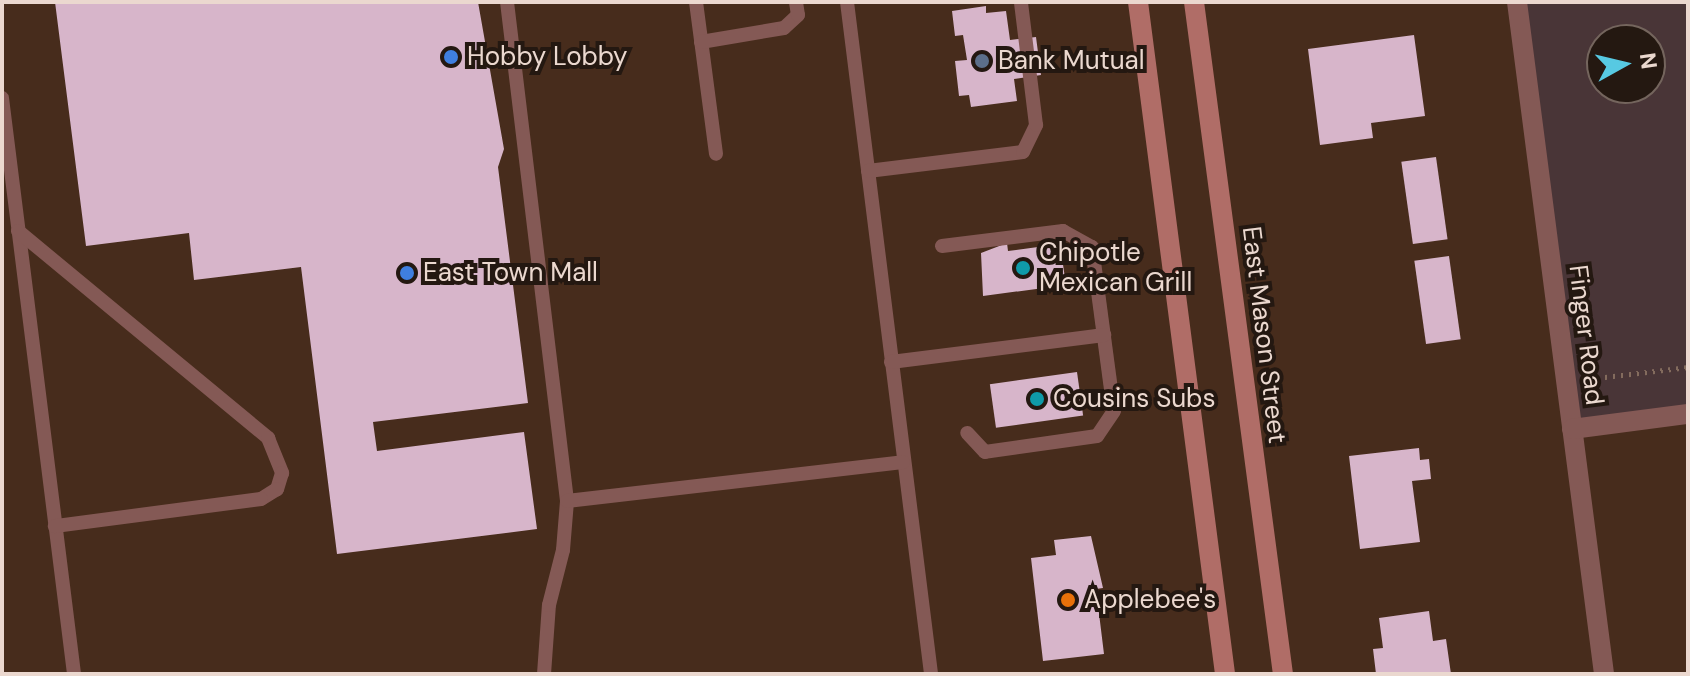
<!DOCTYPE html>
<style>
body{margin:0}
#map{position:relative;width:1690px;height:676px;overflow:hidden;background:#472c1c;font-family:"DM Sans",sans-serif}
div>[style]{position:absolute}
.education>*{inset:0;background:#493537}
.building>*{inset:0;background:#d7b5ca;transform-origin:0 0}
.path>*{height:5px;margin-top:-2.5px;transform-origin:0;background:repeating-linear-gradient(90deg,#836b5d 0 2px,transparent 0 8px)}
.service>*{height:14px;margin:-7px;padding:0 7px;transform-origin:7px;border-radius:7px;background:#845955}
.minor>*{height:20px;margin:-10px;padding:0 10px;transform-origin:10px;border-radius:10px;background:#845955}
.secondary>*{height:20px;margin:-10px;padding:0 10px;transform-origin:10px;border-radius:10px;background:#b06d67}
.dots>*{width:22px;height:22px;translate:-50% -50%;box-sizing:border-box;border:4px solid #241811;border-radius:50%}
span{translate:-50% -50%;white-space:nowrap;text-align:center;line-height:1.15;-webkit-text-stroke:8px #241811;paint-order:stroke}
.poi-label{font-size:26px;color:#ebd8cf}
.left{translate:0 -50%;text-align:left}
.street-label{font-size:26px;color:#ebd8cf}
.frame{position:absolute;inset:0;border:4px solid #ebd8cf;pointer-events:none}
.north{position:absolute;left:1586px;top:24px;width:80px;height:80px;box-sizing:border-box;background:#241811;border:2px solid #74655d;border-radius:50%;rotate:82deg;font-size:22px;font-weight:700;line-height:32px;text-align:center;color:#ebd8cf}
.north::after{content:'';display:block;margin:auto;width:28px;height:36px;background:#57c9e2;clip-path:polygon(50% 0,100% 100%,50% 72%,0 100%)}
</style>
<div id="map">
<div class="education">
<div style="clip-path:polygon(evenodd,1517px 2px,1688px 2px,1688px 414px,1572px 429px,1517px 2px,1602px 40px,1650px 40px,1650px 88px,1602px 88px,1602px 40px)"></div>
</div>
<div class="building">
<div style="clip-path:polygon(55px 2px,478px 2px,504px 149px,498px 167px,528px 403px,373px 422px,377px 451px,524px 432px,537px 529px,337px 554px,301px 267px,194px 280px,189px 233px,86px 246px)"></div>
<div style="clip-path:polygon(986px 6px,986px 13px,1006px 11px,1010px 40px,1036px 37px,1041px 75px,1014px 79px,1017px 101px,971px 107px,969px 95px,959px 96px,955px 61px,967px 60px,963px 35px,955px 36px,952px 11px)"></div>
<div style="clip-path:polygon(1414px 35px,1425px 116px,1371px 123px,1373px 138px,1320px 145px,1308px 49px)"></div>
<div style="left:1436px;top:157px;width:83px;height:35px;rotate:82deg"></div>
<div style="clip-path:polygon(1007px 243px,1008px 251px,1060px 244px,1066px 285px,983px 296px,981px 253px)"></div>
<div style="left:1449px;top:256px;width:84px;height:35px;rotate:82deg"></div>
<div style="left:1077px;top:372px;width:44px;height:88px;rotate:82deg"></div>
<div style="clip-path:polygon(1419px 448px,1420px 460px,1429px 459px,1431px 479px,1412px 481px,1420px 542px,1360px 549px,1349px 456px)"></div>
<div style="clip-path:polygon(1091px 536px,1103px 588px,1096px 589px,1104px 654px,1043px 661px,1031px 558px,1056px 555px,1054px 540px)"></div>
<div style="clip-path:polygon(1429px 611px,1433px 641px,1446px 639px,1451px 674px,1376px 674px,1373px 649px,1383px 648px,1379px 618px)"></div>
</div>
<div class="path">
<div style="left:1597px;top:378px;width:92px;rotate:-6.9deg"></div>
</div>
<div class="service">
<div style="left:507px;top:2px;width:503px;rotate:83.14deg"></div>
<div style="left:696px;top:2px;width:153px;rotate:82.5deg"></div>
<div style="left:847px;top:2px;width:677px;rotate:82.87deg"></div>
<div style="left:701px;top:42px;width:84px;rotate:-9.6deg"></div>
<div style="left:784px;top:28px;width:19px;rotate:-43deg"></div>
<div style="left:798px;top:15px;width:13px;rotate:-99deg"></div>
<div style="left:2px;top:98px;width:580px;rotate:82.87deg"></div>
<div style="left:868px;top:171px;width:156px;rotate:-7deg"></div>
<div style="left:1023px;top:152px;width:30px;rotate:-64deg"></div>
<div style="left:1036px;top:125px;width:124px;rotate:-97deg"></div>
<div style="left:18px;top:231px;width:325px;rotate:39.6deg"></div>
<div style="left:268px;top:438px;width:38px;rotate:68deg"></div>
<div style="left:282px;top:473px;width:17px;rotate:107deg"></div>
<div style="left:277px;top:489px;width:19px;rotate:148deg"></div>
<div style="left:261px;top:499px;width:208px;rotate:172.5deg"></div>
<div style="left:942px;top:246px;width:122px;rotate:-7.1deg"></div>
<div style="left:1063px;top:231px;width:33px;rotate:29deg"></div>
<div style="left:1092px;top:247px;width:165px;rotate:82.4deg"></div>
<div style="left:1114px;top:411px;width:30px;rotate:124deg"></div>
<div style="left:1097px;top:436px;width:113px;rotate:171.9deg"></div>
<div style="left:985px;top:452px;width:26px;rotate:-133deg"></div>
<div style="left:891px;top:362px;width:215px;rotate:-7.2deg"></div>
<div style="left:544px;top:674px;width:69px;rotate:-85.9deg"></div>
<div style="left:549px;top:605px;width:57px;rotate:-75.7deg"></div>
<div style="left:563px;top:550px;width:49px;rotate:-85.3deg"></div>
<div style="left:567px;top:501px;width:338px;rotate:-6.6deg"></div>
</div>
<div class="minor">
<div style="left:1517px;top:2px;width:678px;rotate:82.62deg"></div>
<div style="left:1572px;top:429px;width:117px;rotate:-7.4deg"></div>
</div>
<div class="secondary">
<div style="left:1138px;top:2px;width:678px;rotate:82.62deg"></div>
<div style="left:1194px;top:2px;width:678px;rotate:82.46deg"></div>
</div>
<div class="dots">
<div style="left:451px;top:57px;background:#3f7fe0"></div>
<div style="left:982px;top:61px;background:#5c6f8a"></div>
<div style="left:1023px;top:268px;background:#0f9aa8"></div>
<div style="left:407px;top:273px;background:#3f7fe0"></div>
<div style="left:1037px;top:399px;background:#0f9aa8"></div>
<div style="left:1068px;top:600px;background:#e8710a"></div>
</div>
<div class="poi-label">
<span class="left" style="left:467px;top:57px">Hobby Lobby</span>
<span class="left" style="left:998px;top:61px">Bank Mutual</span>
<span class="left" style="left:1039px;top:268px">Chipotle<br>Mexican Grill</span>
<span class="left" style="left:423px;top:273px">East Town Mall</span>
<span class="left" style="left:1053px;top:399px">Cousins Subs</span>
<span class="left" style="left:1084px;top:600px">Applebee's</span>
</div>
<div class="street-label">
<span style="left:1264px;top:335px;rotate:83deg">East Mason Street</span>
<span style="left:1586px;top:335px;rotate:83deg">Finger Road</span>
</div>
<div class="frame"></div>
<div class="north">N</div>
</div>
